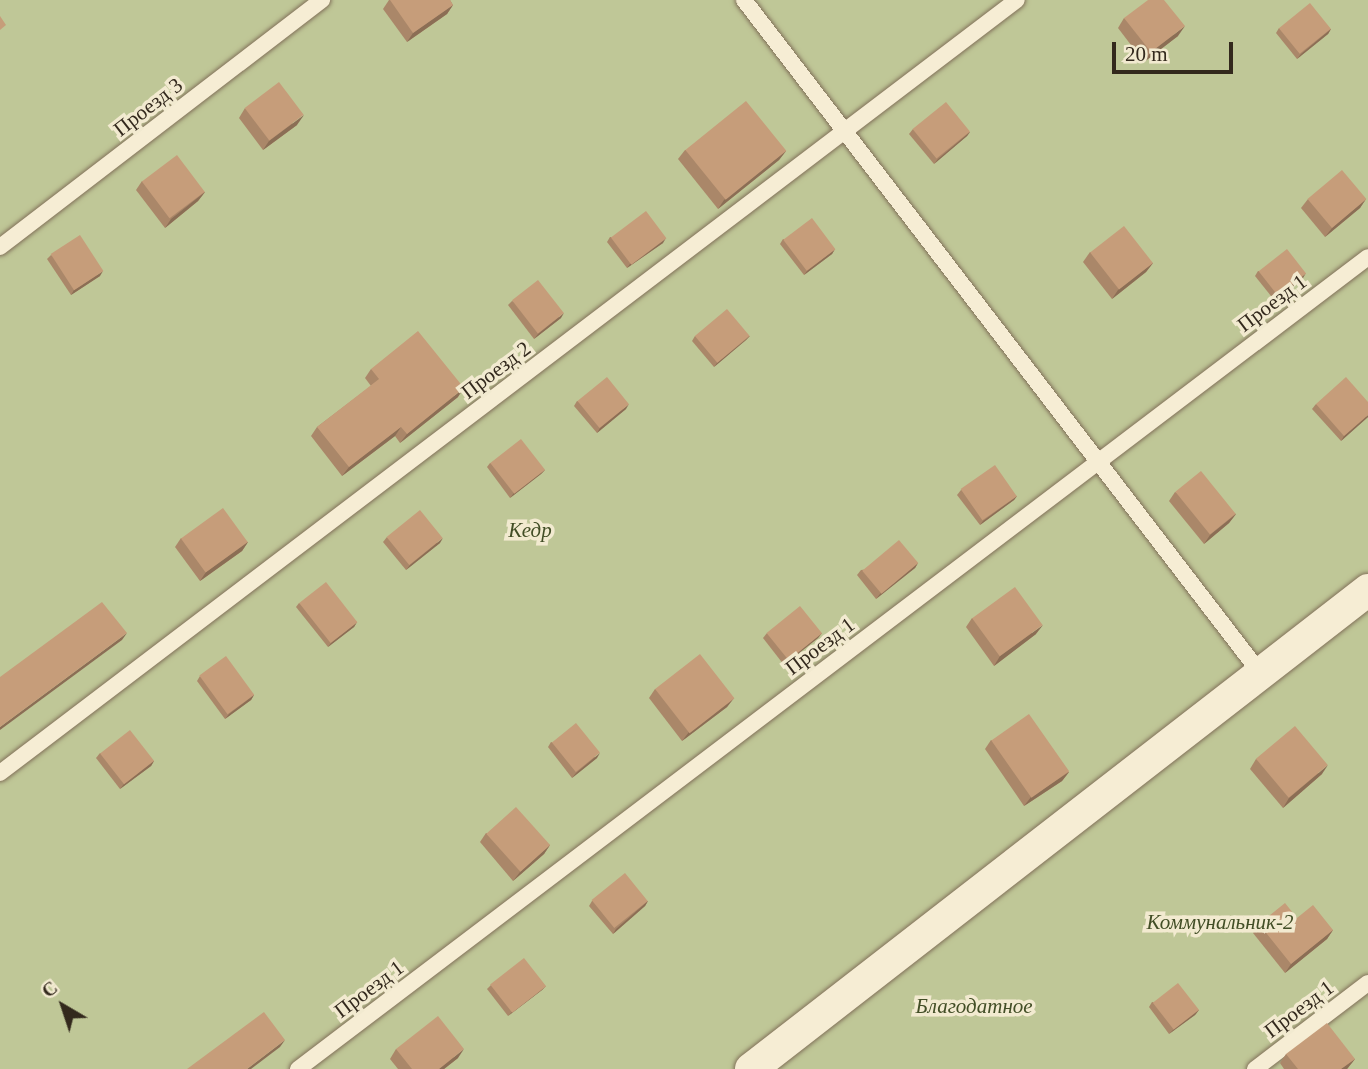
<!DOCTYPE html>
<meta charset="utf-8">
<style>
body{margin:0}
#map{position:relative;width:1368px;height:1069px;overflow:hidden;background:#eae0c2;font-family:Georgia,serif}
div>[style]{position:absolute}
.green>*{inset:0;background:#bfc797;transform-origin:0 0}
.roads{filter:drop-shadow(0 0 2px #82715a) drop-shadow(0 0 2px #82715a)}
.lane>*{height:16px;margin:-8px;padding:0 8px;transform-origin:8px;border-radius:8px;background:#f6edd4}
.street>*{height:32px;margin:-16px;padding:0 16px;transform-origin:16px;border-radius:16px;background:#f6edd4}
.wall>*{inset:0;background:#aa8769}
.shaded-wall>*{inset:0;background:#8b6e55}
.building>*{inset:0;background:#c69d7a;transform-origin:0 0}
span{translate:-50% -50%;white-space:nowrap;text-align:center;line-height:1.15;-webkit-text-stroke:7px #f2ead0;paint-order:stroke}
.street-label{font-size:21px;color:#33291d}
.park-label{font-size:21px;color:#424e26;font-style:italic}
.north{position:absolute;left:28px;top:971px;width:70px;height:70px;-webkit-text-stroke:5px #f2ead0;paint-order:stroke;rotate:321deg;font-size:19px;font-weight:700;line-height:28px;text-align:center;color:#33291d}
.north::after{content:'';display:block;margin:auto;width:24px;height:32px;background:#33291d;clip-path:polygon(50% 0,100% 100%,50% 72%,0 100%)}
.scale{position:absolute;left:1112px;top:42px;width:121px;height:32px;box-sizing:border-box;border:4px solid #33291d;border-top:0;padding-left:9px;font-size:21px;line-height:24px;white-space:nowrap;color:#33291d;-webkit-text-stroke:5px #f2ead0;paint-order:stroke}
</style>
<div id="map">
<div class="green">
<div style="left:0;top:0;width:1368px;height:1069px"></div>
</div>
<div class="roads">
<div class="lane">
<div style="left:744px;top:0;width:849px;rotate:52.51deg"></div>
<div style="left:0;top:247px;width:406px;rotate:-37.5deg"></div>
<div style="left:0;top:773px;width:1277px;rotate:-37.24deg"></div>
<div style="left:298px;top:1069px;width:1343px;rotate:-37.19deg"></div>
<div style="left:1255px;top:1069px;width:142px;rotate:-37.3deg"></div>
</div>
<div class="street">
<div style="left:751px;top:1069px;width:781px;rotate:-37.82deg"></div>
</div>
</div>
<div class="wall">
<div style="clip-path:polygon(389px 0,450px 0,453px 5px,447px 14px,407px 42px,383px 9px)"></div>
<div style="clip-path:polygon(1124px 18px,1178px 36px,1144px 62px,1118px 28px)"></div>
<div style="clip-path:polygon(1279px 28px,1331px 29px,1328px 34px,1297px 59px,1276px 33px)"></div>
<div style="clip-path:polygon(245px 108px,297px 125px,263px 150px,239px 118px)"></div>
<div style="clip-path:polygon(913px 129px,970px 132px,967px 136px,934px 164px,909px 134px)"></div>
<div style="clip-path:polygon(685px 150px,786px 151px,779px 160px,718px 209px,678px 159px)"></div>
<div style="clip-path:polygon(142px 181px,205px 192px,198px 201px,165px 228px,136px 190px)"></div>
<div style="clip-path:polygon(1308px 199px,1366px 199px,1360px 208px,1325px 237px,1301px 208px)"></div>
<div style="clip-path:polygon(610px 237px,663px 243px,627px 268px,607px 242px)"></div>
<div style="clip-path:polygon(783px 239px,835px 249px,832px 254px,804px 275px,780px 244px)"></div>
<div style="clip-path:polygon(1090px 252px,1153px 263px,1146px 272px,1112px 299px,1083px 262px)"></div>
<div style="clip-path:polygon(51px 255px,100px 276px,71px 295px,47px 259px)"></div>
<div style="clip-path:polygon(1258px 271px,1303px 278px,1275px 301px,1255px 276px)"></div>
<div style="clip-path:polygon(512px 301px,561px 318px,534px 339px,508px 305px)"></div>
<div style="clip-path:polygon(695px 336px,750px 336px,746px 340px,714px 367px,692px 341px)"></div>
<div style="clip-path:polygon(371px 369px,458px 397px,400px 443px,395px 436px,342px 476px,311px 436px,317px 427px,371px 386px,365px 378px)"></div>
<div style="clip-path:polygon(577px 401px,626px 409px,597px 433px,574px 406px)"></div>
<div style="clip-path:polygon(1316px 404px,1368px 417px,1341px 441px,1312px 409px)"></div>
<div style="clip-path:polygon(490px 463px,545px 470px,541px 474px,510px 498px,487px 467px)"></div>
<div style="clip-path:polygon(961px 490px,1017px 496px,1014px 500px,980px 525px,957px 495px)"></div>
<div style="clip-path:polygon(1175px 492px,1236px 514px,1229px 523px,1204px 544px,1169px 501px)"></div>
<div style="clip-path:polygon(387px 537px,440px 543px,406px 570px,383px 542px)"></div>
<div style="clip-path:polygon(181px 538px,248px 542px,242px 551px,200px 581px,175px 547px)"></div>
<div style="clip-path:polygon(918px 563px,915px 568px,876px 599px,857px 575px,861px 570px)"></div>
<div style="clip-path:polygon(299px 603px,357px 622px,354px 627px,328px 647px,296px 607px)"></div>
<div style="clip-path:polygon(972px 618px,1036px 634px,994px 666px,966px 627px)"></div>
<div style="clip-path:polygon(767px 633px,822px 633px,818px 638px,784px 665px,763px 638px)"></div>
<div style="clip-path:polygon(200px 676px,254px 695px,251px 700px,225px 719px,197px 681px)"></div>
<div style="clip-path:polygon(655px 689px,734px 698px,727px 707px,682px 741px,649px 698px)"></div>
<div style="clip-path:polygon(991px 740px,1069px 772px,1062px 781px,1024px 806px,985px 749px)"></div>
<div style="clip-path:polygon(551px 742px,597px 758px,572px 778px,548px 747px)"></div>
<div style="clip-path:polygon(100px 753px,154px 761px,151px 766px,120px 789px,96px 758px)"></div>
<div style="clip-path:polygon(1256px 759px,1322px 774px,1283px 808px,1250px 769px)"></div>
<div style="clip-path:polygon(486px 833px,550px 845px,544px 854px,513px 881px,480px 842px)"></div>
<div style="clip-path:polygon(592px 901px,648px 901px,645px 906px,613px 934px,589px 906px)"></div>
<div style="clip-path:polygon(1259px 924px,1333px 930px,1327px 939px,1285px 973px,1253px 933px)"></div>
<div style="clip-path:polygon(491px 985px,546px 986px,542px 990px,508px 1016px,487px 989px)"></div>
<div style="clip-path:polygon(1152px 1002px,1199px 1010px,1195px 1015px,1169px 1034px,1149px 1007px)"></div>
<div style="clip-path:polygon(396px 1049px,458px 1058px,444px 1069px,398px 1069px,390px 1059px)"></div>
<div style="clip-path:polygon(1286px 1054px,1355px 1059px,1347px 1069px,1284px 1069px,1280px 1063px)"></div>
</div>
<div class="shaded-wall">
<div style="clip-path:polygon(453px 5px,447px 14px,407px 42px,413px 33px)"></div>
<div style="clip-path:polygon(1185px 26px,1178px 36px,1144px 62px,1151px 52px)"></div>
<div style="clip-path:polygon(1331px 29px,1328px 34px,1297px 59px,1301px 54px)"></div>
<div style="clip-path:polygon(304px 115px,297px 125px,263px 150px,269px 141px)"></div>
<div style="clip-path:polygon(970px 132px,967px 136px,934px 164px,938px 159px)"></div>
<div style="clip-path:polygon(786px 151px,779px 160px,718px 209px,724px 200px)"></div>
<div style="clip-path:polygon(205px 192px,198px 201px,165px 228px,171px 219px)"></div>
<div style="clip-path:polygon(1366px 199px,1360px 208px,1325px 237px,1332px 228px)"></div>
<div style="clip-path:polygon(666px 238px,663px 243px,627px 268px,630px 264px)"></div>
<div style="clip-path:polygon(835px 249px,832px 254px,804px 275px,807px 271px)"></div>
<div style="clip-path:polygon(1153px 263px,1146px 272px,1112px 299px,1118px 290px)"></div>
<div style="clip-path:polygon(103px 271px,100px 276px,71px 295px,74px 290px)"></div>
<div style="clip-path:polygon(1306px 273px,1303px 278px,1275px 301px,1278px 296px)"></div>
<div style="clip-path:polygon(564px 313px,561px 318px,534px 339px,538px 334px)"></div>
<div style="clip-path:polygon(750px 336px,746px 340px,714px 367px,717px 363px)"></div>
<div style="clip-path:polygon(464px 388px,458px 397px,400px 443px,407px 434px)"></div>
<div style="clip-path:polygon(629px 404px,626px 409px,597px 433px,600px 428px)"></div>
<div style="clip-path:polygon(1368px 415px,1368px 417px,1341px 441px,1344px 436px)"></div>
<div style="clip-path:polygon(401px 427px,395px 436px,342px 476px,349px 467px)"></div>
<div style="clip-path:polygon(545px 470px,541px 474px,510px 498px,514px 493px)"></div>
<div style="clip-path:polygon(1017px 496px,1014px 500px,980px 525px,983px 521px)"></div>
<div style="clip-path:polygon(1236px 514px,1229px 523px,1204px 544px,1210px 535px)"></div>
<div style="clip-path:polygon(443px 538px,440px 543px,406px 570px,410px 565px)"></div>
<div style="clip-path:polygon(248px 542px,242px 551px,200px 581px,206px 572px)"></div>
<div style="clip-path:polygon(918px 563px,915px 568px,876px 599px,880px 594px)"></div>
<div style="clip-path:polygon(357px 622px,354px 627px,328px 647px,331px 643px)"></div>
<div style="clip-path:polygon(1043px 625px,1036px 634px,994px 666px,1000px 656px)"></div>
<div style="clip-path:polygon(127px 633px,122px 640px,0 730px,0 727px)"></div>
<div style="clip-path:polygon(822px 633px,818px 638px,784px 665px,788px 660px)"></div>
<div style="clip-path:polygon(254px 695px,251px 700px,225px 719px,229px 714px)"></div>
<div style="clip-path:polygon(734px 698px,727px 707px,682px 741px,689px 732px)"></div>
<div style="clip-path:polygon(600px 753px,597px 758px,572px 778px,576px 773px)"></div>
<div style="clip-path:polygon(154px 761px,151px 766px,120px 789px,124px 784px)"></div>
<div style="clip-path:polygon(1328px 765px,1322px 774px,1283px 808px,1289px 798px)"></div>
<div style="clip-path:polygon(1069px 772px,1062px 781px,1024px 806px,1031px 797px)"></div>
<div style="clip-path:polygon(550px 845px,544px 854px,513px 881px,520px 872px)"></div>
<div style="clip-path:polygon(648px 901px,645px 906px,613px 934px,616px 929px)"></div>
<div style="clip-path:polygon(1333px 930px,1327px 939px,1285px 973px,1291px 964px)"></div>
<div style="clip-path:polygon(546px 986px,542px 990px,508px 1016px,512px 1012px)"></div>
<div style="clip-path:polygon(1199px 1010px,1195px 1015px,1169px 1034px,1173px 1030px)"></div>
<div style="clip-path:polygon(285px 1040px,280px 1047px,251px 1069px,247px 1069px)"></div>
<div style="clip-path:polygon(464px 1049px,458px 1058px,444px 1069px,439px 1069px)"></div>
<div style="clip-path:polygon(1355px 1059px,1347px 1069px,1341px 1069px)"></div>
</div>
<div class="building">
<div style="clip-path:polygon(390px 0,450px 0,453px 5px,413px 33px)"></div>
<div style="clip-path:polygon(1148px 0,1164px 0,1185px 26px,1151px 52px,1124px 18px)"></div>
<div style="left:1310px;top:3px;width:33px;height:40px;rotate:51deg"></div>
<div style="clip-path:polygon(0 16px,6px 25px,0 30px)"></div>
<div style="left:279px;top:82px;width:41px;height:43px;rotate:53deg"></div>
<div style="left:746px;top:101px;width:64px;height:78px;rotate:51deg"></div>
<div style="left:946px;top:102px;width:38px;height:43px;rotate:51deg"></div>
<div style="left:177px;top:155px;width:46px;height:44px;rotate:53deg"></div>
<div style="left:1342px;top:170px;width:38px;height:45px;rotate:50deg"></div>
<div style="left:646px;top:211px;width:34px;height:44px;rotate:53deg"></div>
<div style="left:812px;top:218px;width:39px;height:36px;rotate:53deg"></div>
<div style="left:1124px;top:226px;width:47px;height:43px;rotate:52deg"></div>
<div style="left:80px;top:235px;width:43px;height:35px;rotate:57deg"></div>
<div style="left:1287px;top:249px;width:31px;height:36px;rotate:52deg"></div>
<div style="left:538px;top:280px;width:42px;height:33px;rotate:52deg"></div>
<div style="left:727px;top:309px;width:35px;height:42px;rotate:50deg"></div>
<div style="clip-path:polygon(418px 331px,464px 388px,407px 434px,401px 427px,349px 467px,317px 427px,379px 379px,371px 369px)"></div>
<div style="left:607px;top:377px;width:35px;height:38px;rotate:51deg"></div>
<div style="clip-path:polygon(1346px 377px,1368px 402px,1368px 415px,1344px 436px,1316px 404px)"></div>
<div style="left:521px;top:439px;width:39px;height:39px;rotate:52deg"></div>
<div style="left:995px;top:465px;width:38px;height:42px;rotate:55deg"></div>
<div style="left:1201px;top:471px;width:55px;height:33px;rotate:51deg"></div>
<div style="left:223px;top:508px;width:42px;height:52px;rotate:54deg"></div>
<div style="left:420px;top:510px;width:36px;height:43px;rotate:51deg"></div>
<div style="left:899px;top:540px;width:30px;height:48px;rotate:50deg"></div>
<div style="left:326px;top:582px;width:51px;height:34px;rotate:52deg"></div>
<div style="left:1015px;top:587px;width:47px;height:53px;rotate:54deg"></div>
<div style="clip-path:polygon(102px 602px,127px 633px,0 727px,0 677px)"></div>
<div style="left:800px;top:606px;width:35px;height:43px;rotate:51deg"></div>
<div style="left:700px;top:654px;width:56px;height:57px;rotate:52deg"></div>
<div style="left:226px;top:656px;width:48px;height:33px;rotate:54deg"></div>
<div style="left:1029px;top:714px;width:70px;height:46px;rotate:55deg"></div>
<div style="left:576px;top:723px;width:38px;height:31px;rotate:51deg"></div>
<div style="left:1295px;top:726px;width:51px;height:51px;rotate:50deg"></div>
<div style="left:130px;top:730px;width:39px;height:38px;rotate:52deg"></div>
<div style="left:516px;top:807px;width:51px;height:40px;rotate:48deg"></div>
<div style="left:625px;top:873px;width:36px;height:43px;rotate:51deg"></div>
<div style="clip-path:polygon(1285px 903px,1297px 918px,1313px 905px,1333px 930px,1291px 964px,1259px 924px)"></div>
<div style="left:524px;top:958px;width:36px;height:43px;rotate:52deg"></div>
<div style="left:1178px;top:983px;width:34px;height:32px;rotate:52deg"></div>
<div style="clip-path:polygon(264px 1012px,285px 1040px,247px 1069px,187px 1069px)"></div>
<div style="clip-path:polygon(438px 1016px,464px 1049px,439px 1069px,412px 1069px,396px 1049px)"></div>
<div style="clip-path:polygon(1327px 1023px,1355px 1059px,1341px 1069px,1298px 1069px,1286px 1054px)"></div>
</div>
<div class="street-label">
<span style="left:148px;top:107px;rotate:-38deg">Проезд 3</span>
<span style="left:1272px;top:303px;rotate:-37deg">Проезд 1</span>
<span style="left:496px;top:370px;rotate:-37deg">Проезд 2</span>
<span style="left:820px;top:646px;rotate:-37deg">Проезд 1</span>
<span style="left:369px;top:989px;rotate:-37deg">Проезд 1</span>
<span style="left:1299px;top:1009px;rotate:-37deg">Проезд 1</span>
</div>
<div class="park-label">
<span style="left:530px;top:530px">Кедр</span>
<span style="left:1220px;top:922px">Коммунальник-2</span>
<span style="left:974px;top:1006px">Благодатное</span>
</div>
<div class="north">С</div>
<div class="scale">20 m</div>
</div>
